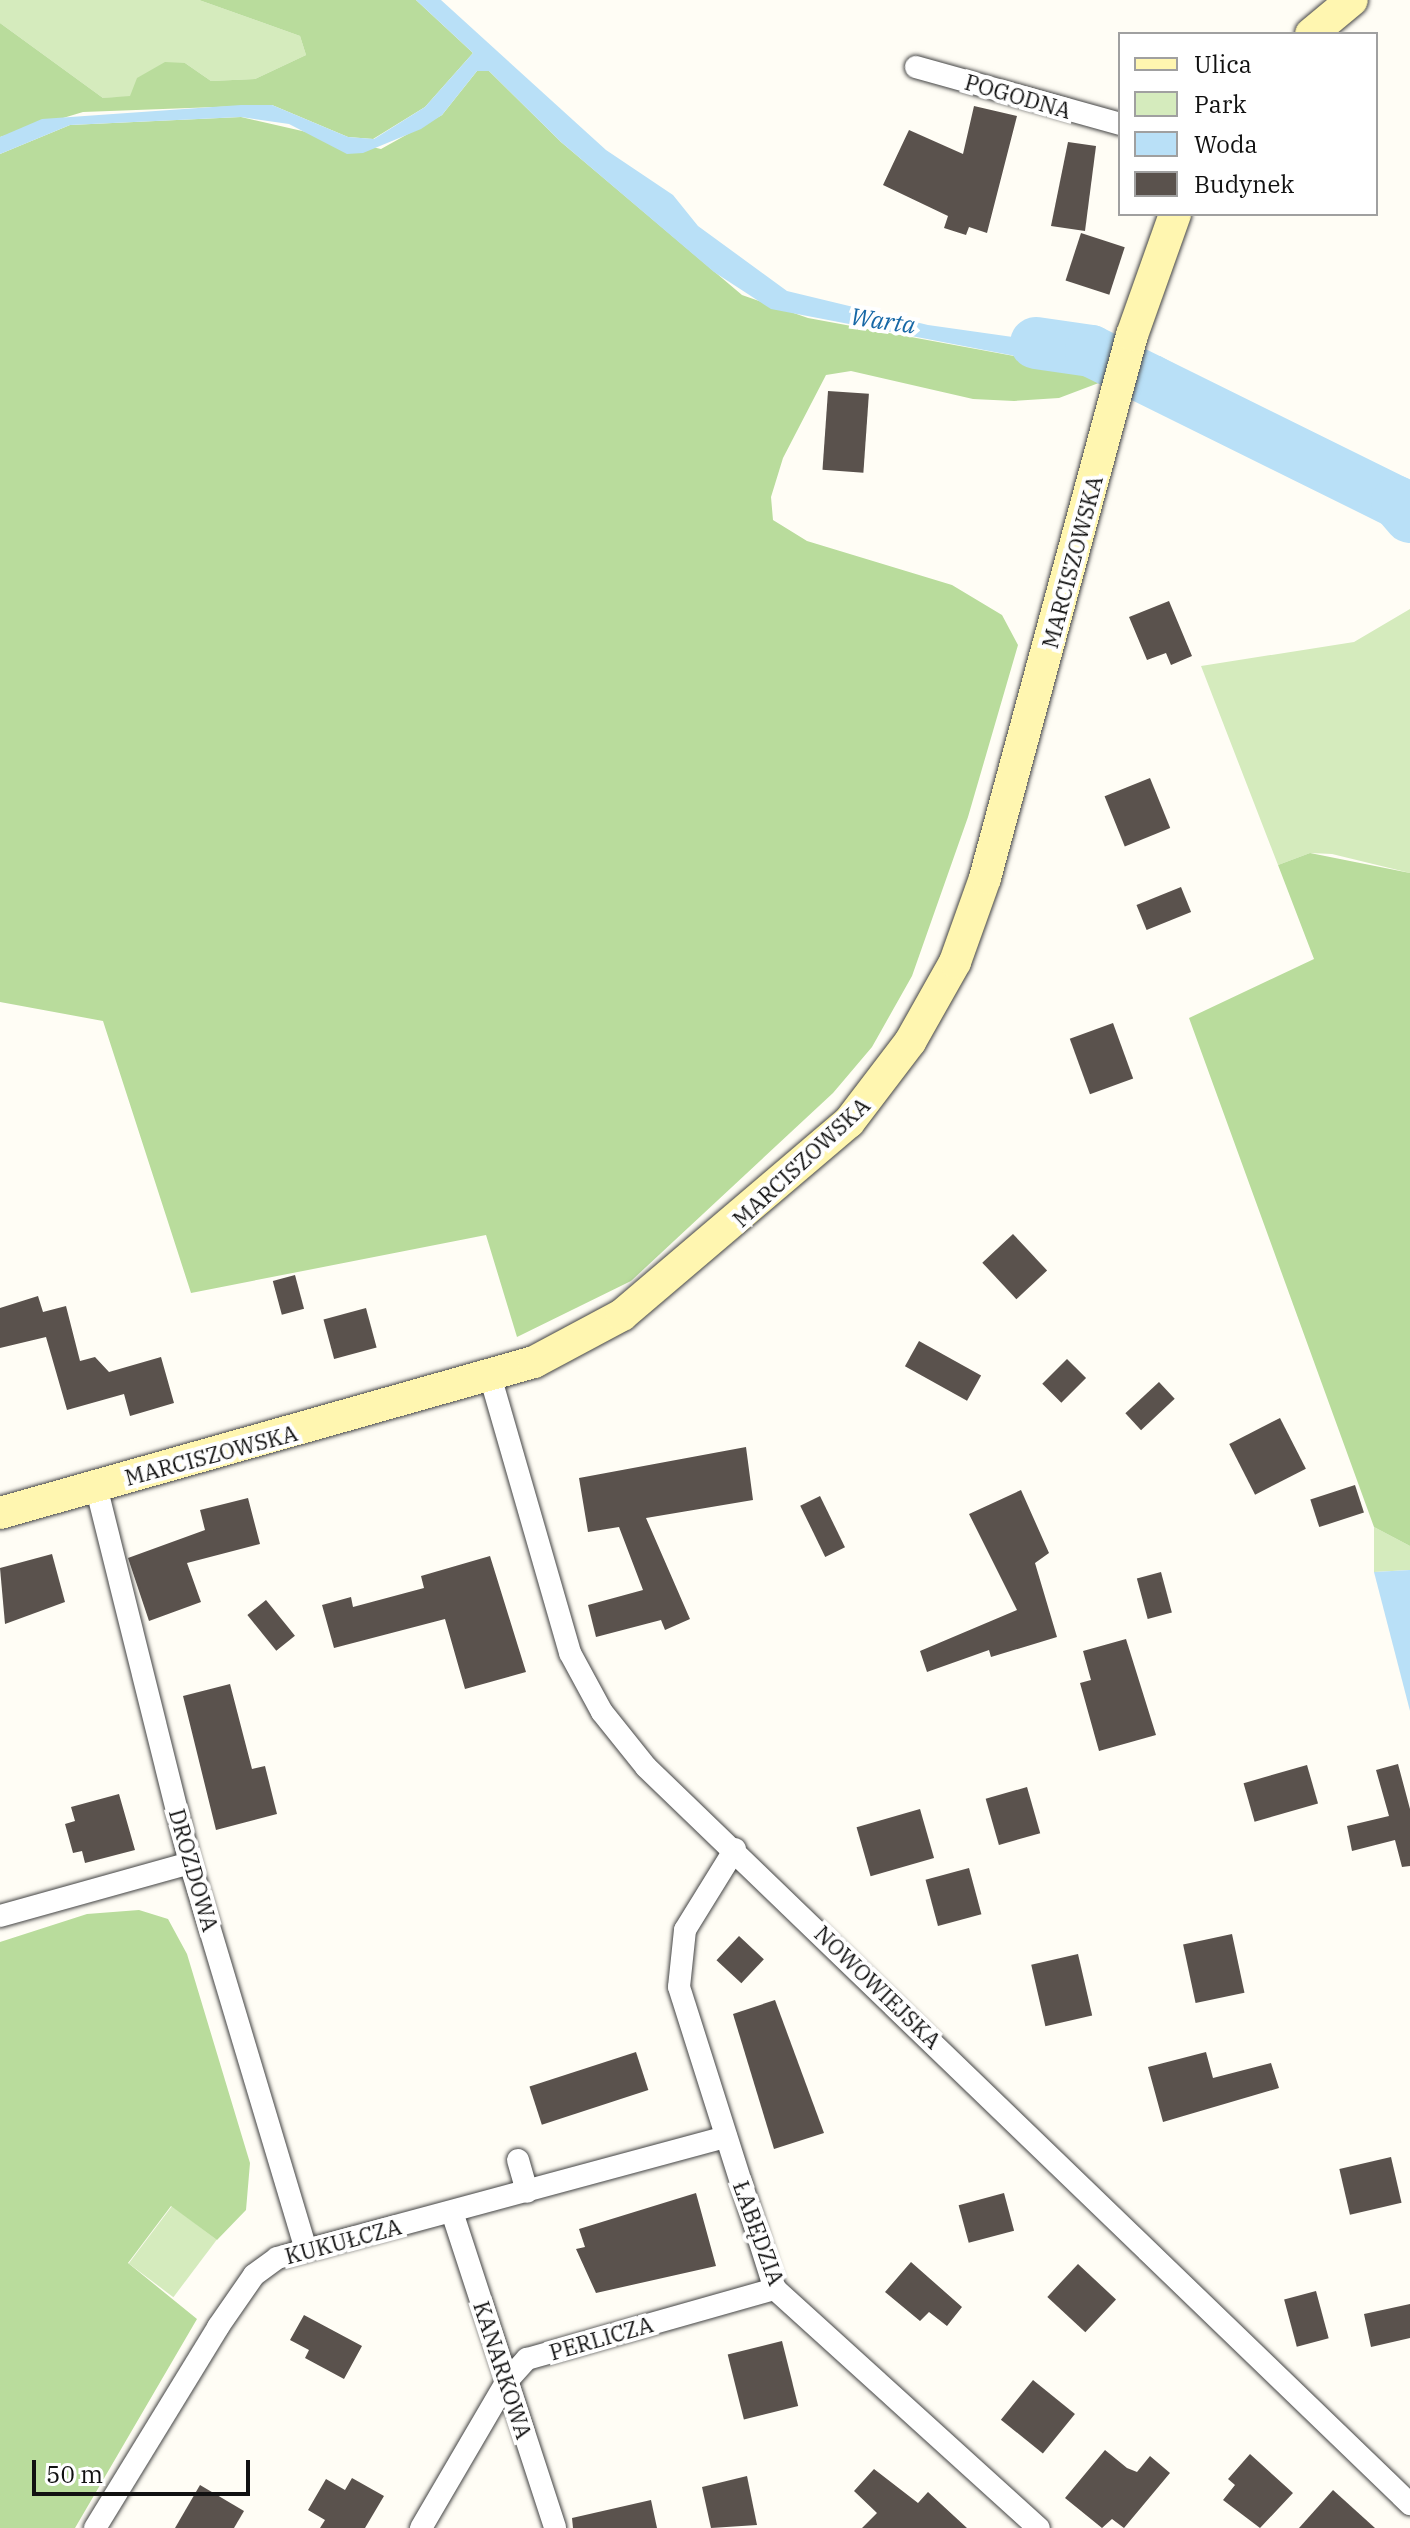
<!DOCTYPE html>
<meta charset="utf-8">
<style>
body{margin:0}
#map{position:relative;width:1410px;height:2528px;overflow:hidden;background:#fffdf5;font-family:"IBM Plex Serif",serif}
div>[style]{position:absolute}
.green>*{inset:0;background:#d5ebbd;transform-origin:0 0}
.forest>*{inset:0;background:#b9dc9c}
.water>*{inset:0;background:#b9e0f7}
.river>*{height:52px;margin:-26px;padding:0 26px;transform-origin:26px;border-radius:26px;background:#b9e0f7}
.building>*{inset:0;background:#5a524d;transform-origin:0 0}
.roads{filter:drop-shadow(0 0 2px #444) drop-shadow(0 0 2px #444)}
.street>*{height:22px;margin:-11px;padding:0 11px;transform-origin:11px;border-radius:11px;background:#fff}
.secondary>*{height:32px;margin:-16px;padding:0 16px;transform-origin:16px;border-radius:16px;background:#fff6b0}
span{translate:-50% -50%;white-space:nowrap;text-align:center;line-height:1.15;-webkit-text-stroke:8px #fff;paint-order:stroke}
.street-label{font-size:22px;color:#111}
.water-label{font-size:24px;color:#1768a6;font-style:italic}
.legend{position:absolute;left:1118px;top:32px;width:260px;height:184px;box-sizing:border-box;background:#fff;border:2px solid #a0a0a0;margin:0;padding:10px 14px;list-style:none;font-size:24px;color:#111}
.legend li{display:flex;align-items:center;gap:16px;height:40px}
.legend b{width:40px;border:2px solid #a0a0a0}
.scale{position:absolute;left:32px;top:2460px;width:218px;height:36px;box-sizing:border-box;border:4px solid #111;border-top:0;padding-left:10px;font-size:24px;line-height:28px;white-space:nowrap;color:#111;-webkit-text-stroke:6px #fff;paint-order:stroke}
</style>
<div id="map">
<div class="green">
<div style="clip-path:polygon(0 0,199px 0,300px 36px,306px 55px,255px 79px,211px 81px,185px 63px,130px 97px,103px 98px,0 23px)"></div>
<div style="clip-path:polygon(1410px 609px,1410px 873px,1332px 854px,1310px 853px,1278px 865px,1201px 666px,1354px 642px)"></div>
<div style="clip-path:polygon(1374px 1527px,1410px 1546px,1410px 1570px,1374px 1572px)"></div>
<div style="left:172px;top:2206px;width:56px;height:72px;rotate:37deg"></div>
</div>
<div class="forest">
<div style="clip-path:polygon(199px 0,416px 0,473px 53px,425px 107px,373px 139px,348px 137px,272px 105px,83px 112px,0 137px,0 23px,103px 98px,130px 96px,137px 78px,165px 62px,185px 63px,211px 81px,255px 79px,306px 55px,300px 36px)"></div>
<div style="clip-path:polygon(477px 71px,489px 71px,561px 142px,742px 295px,808px 318px,1020px 357px,1093px 362px,1102px 366px,1104px 381px,1059px 398px,1014px 401px,973px 399px,851px 371px,826px 375px,783px 458px,771px 497px,773px 520px,807px 541px,952px 585px,1002px 615px,1018px 645px,968px 817px,912px 976px,872px 1047px,833px 1093px,631px 1281px,517px 1337px,486px 1235px,191px 1293px,103px 1021px,0 1002px,0 154px,70px 125px,241px 117px,381px 149px,442px 115px)"></div>
<div style="clip-path:polygon(1310px 853px,1410px 873px,1410px 1546px,1374px 1527px,1189px 1018px,1314px 959px,1278px 865px)"></div>
<div style="clip-path:polygon(139px 1910px,168px 1919px,187px 1954px,250px 2163px,246px 2210px,217px 2240px,171px 2206px,128px 2263px,197px 2319px,75px 2528px,0 2528px,0 1942px,87px 1914px)"></div>
</div>
<div class="water">
<div style="clip-path:polygon(416px 0,441px 0,606px 150px,673px 195px,698px 226px,787px 291px,928px 325px,1106px 350px,1102px 366px,1020px 357px,771px 309px,714px 272px,561px 142px,489px 71px,477px 71px,442px 115px,421px 129px,363px 153px,347px 154px,289px 124px,241px 117px,70px 125px,0 154px,0 137px,42px 119px,241px 105px,272px 105px,348px 137px,374px 139px,425px 107px,473px 53px)"></div>
<div style="clip-path:polygon(1160px 356px,1232px 396px,1214px 427px,1150px 399px)"></div>
<div style="clip-path:polygon(1259px 407px,1410px 503px,1410px 528px,1272px 444px,1240px 441px)"></div>
<div style="clip-path:polygon(1410px 1570px,1410px 1711px,1374px 1572px)"></div>
</div>
<div class="river">
<div style="left:1036px;top:343px;width:56px;rotate:8.3deg"></div>
<div style="left:1091px;top:351px;width:341px;rotate:26.3deg"></div>
<div style="left:1397px;top:502px;width:20px;rotate:49deg"></div>
</div>
<div class="building">
<div style="clip-path:polygon(974px 106px,1017px 116px,987px 233px,969px 227px,966px 235px,944px 228px,948px 216px,883px 185px,909px 130px,963px 154px)"></div>
<div style="clip-path:polygon(1068px 142px,1096px 146px,1085px 231px,1051px 226px)"></div>
<div style="left:1081px;top:233px;width:46px;height:50px;rotate:18deg"></div>
<div style="left:828px;top:391px;width:41px;height:79px;rotate:4deg"></div>
<div style="clip-path:polygon(1169px 601px,1192px 656px,1171px 665px,1166px 653px,1147px 660px,1129px 617px)"></div>
<div style="left:1150px;top:778px;width:54px;height:49px;rotate:68deg"></div>
<div style="left:1181px;top:887px;width:27px;height:48px;rotate:68deg"></div>
<div style="left:1113px;top:1023px;width:59px;height:46px;rotate:70deg"></div>
<div style="left:1013px;top:1234px;width:50px;height:42px;rotate:47deg"></div>
<div style="left:295px;top:1275px;width:35px;height:23px;rotate:75deg"></div>
<div style="clip-path:polygon(38px 1296px,43px 1312px,66px 1306px,80px 1361px,95px 1357px,109px 1372px,161px 1357px,174px 1403px,130px 1416px,124px 1394px,67px 1410px,46px 1337px,0 1348px,0 1308px)"></div>
<div style="left:366px;top:1308px;width:41px;height:44px;rotate:75deg"></div>
<div style="left:919px;top:1341px;width:71px;height:29px;rotate:29deg"></div>
<div style="left:1067px;top:1359px;width:27px;height:35px;rotate:45deg"></div>
<div style="left:1159px;top:1382px;width:23px;height:46px;rotate:47deg"></div>
<div style="left:1280px;top:1418px;width:57px;height:57px;rotate:63deg"></div>
<div style="clip-path:polygon(746px 1447px,753px 1500px,646px 1518px,690px 1619px,665px 1630px,661px 1620px,596px 1637px,588px 1605px,643px 1590px,619px 1527px,588px 1532px,579px 1478px)"></div>
<div style="left:1355px;top:1485px;width:29px;height:47px;rotate:72deg"></div>
<div style="clip-path:polygon(1021px 1490px,1049px 1553px,1035px 1563px,1057px 1637px,991px 1657px,989px 1650px,927px 1672px,920px 1651px,1017px 1610px,969px 1514px)"></div>
<div style="left:820px;top:1496px;width:57px;height:22px;rotate:64deg"></div>
<div style="clip-path:polygon(248px 1498px,260px 1544px,187px 1563px,201px 1602px,149px 1621px,128px 1558px,205px 1530px,200px 1510px)"></div>
<div style="clip-path:polygon(52px 1554px,65px 1602px,5px 1624px,0 1568px)"></div>
<div style="clip-path:polygon(490px 1556px,526px 1672px,465px 1689px,445px 1619px,334px 1648px,322px 1605px,351px 1597px,353px 1607px,424px 1588px,421px 1576px)"></div>
<div style="left:1161px;top:1572px;width:42px;height:25px;rotate:75deg"></div>
<div style="left:266px;top:1600px;width:46px;height:24px;rotate:51deg"></div>
<div style="clip-path:polygon(1126px 1639px,1156px 1735px,1099px 1751px,1080px 1683px,1091px 1680px,1083px 1651px)"></div>
<div style="clip-path:polygon(230px 1684px,252px 1769px,265px 1766px,277px 1814px,216px 1830px,183px 1696px)"></div>
<div style="clip-path:polygon(1398px 1764px,1410px 1809px,1410px 1866px,1402px 1867px,1395px 1840px,1352px 1851px,1347px 1826px,1389px 1816px,1376px 1770px)"></div>
<div style="left:1307px;top:1765px;width:40px;height:66px;rotate:74deg"></div>
<div style="left:1027px;top:1787px;width:48px;height:43px;rotate:74deg"></div>
<div style="clip-path:polygon(119px 1794px,135px 1850px,85px 1863px,82px 1851px,73px 1853px,65px 1824px,75px 1821px,71px 1807px)"></div>
<div style="left:920px;top:1809px;width:51px;height:66px;rotate:74deg"></div>
<div style="left:969px;top:1868px;width:48px;height:45px;rotate:75deg"></div>
<div style="left:1232px;top:1934px;width:60px;height:50px;rotate:78deg"></div>
<div style="left:739px;top:1936px;width:34px;height:33px;rotate:43deg"></div>
<div style="left:1078px;top:1954px;width:63px;height:48px;rotate:77deg"></div>
<div style="clip-path:polygon(775px 2000px,824px 2133px,774px 2149px,733px 2014px)"></div>
<div style="left:636px;top:2052px;width:40px;height:112px;rotate:72deg"></div>
<div style="clip-path:polygon(1206px 2052px,1213px 2078px,1271px 2063px,1279px 2088px,1163px 2122px,1148px 2067px)"></div>
<div style="left:1391px;top:2157px;width:47px;height:53px;rotate:77deg"></div>
<div style="clip-path:polygon(696px 2193px,716px 2266px,596px 2293px,576px 2249px,585px 2247px,579px 2229px)"></div>
<div style="left:1004px;top:2193px;width:39px;height:47px;rotate:75deg"></div>
<div style="clip-path:polygon(911px 2262px,962px 2307px,947px 2326px,929px 2312px,920px 2321px,885px 2292px)"></div>
<div style="left:1078px;top:2264px;width:52px;height:45px;rotate:43deg"></div>
<div style="left:1316px;top:2291px;width:49px;height:33px;rotate:75deg"></div>
<div style="clip-path:polygon(1410px 2304px,1410px 2338px,1371px 2347px,1364px 2314px)"></div>
<div style="clip-path:polygon(304px 2315px,362px 2346px,344px 2379px,305px 2358px,309px 2350px,290px 2340px)"></div>
<div style="left:782px;top:2341px;width:67px;height:56px;rotate:76deg"></div>
<div style="left:1033px;top:2380px;width:54px;height:51px;rotate:39deg"></div>
<div style="clip-path:polygon(1105px 2450px,1127px 2468px,1137px 2472px,1150px 2456px,1170px 2473px,1124px 2528px,1112px 2519px,1102px 2528px,1065px 2498px)"></div>
<div style="clip-path:polygon(1250px 2454px,1293px 2493px,1260px 2528px,1223px 2500px,1235px 2485px,1228px 2479px)"></div>
<div style="clip-path:polygon(874px 2469px,918px 2503px,928px 2492px,967px 2528px,862px 2528px,877px 2513px,854px 2491px)"></div>
<div style="clip-path:polygon(747px 2476px,757px 2525px,711px 2528px,702px 2487px)"></div>
<div style="clip-path:polygon(352px 2478px,384px 2496px,365px 2528px,320px 2528px,325px 2520px,308px 2510px,326px 2479px,345px 2490px)"></div>
<div style="clip-path:polygon(200px 2485px,244px 2511px,234px 2528px,175px 2528px)"></div>
<div style="clip-path:polygon(1333px 2490px,1375px 2528px,1299px 2528px)"></div>
<div style="clip-path:polygon(651px 2500px,657px 2528px,573px 2528px,572px 2518px)"></div>
</div>
<div class="roads">
<div class="street">
<div style="left:916px;top:67px;width:212px;rotate:15.6deg"></div>
<div style="left:491px;top:1379px;width:285px;rotate:73.9deg"></div>
<div style="left:570px;top:1653px;width:67px;rotate:61.5deg"></div>
<div style="left:602px;top:1712px;width:70px;rotate:51.3deg"></div>
<div style="left:646px;top:1767px;width:1062px;rotate:43.97deg"></div>
<div style="left:96px;top:1486px;width:389px;rotate:76deg"></div>
<div style="left:190px;top:1863px;width:404px;rotate:73.3deg"></div>
<div style="left:735px;top:1849px;width:95px;rotate:121.7deg"></div>
<div style="left:685px;top:1930px;width:57px;rotate:96deg"></div>
<div style="left:679px;top:1987px;width:317px;rotate:72.4deg"></div>
<div style="left:775px;top:2289px;width:356px;rotate:42.2deg"></div>
<div style="left:0;top:1916px;width:197px;rotate:-15.6deg"></div>
<div style="left:518px;top:2160px;width:33px;rotate:74deg"></div>
<div style="left:452px;top:2212px;width:332px;rotate:71.9deg"></div>
<div style="left:95px;top:2528px;width:236px;rotate:-58.5deg"></div>
<div style="left:218px;top:2327px;width:63px;rotate:-55.3deg"></div>
<div style="left:254px;top:2275px;width:29px;rotate:-36deg"></div>
<div style="left:277px;top:2258px;width:465px;rotate:-15.1deg"></div>
<div style="left:421px;top:2528px;width:170px;rotate:-59.7deg"></div>
<div style="left:507px;top:2381px;width:30px;rotate:-48deg"></div>
<div style="left:527px;top:2359px;width:258px;rotate:-15.8deg"></div>
</div>
<div class="secondary">
<div style="left:1311px;top:34px;width:53px;rotate:-39.7deg"></div>
<div style="left:0;top:1513px;width:555px;rotate:-15.79deg"></div>
<div style="left:534px;top:1362px;width:100px;rotate:-28.1deg"></div>
<div style="left:622px;top:1315px;width:298px;rotate:-40.4deg"></div>
<div style="left:849px;top:1122px;width:101px;rotate:-52.7deg"></div>
<div style="left:910px;top:1042px;width:92px;rotate:-60.6deg"></div>
<div style="left:955px;top:962px;width:89px;rotate:-70.3deg"></div>
<div style="left:985px;top:878px;width:563px;rotate:-74.85deg"></div>
<div style="left:1132px;top:335px;width:128px;rotate:-70.4deg"></div>
</div>
</div>
<div class="street-label">
<span style="left:1018px;top:96px;rotate:16deg">POGODNA</span>
<span style="left:1072px;top:562px;rotate:-75deg">MARCISZOWSKA</span>
<span style="left:801px;top:1162px;rotate:-43deg">MARCISZOWSKA</span>
<span style="left:211px;top:1455px;rotate:-15deg">MARCISZOWSKA</span>
<span style="left:194px;top:1870px;rotate:74deg">DROZDOWA</span>
<span style="left:878px;top:1987px;rotate:44deg">NOWOWIEJSKA</span>
<span style="left:759px;top:2233px;rotate:70deg">ŁABĘDZIA</span>
<span style="left:343px;top:2241px;rotate:-15deg">KUKUŁCZA</span>
<span style="left:601px;top:2338px;rotate:-16deg">PERLICZA</span>
<span style="left:503px;top:2370px;rotate:72deg">KANARKOWA</span>
</div>
<div class="water-label">
<span style="left:883px;top:321px;rotate:8deg">Warta</span>
</div>
<ul class="legend">
<li><b style="height:10px;background:#fff6b0"></b>Ulica</li>
<li><b style="height:22px;background:#d5ebbd"></b>Park</li>
<li><b style="height:22px;background:#b9e0f7"></b>Woda</li>
<li><b style="height:22px;background:#5a524d"></b>Budynek</li>
</ul>
<div class="scale">50 m</div>
</div>
